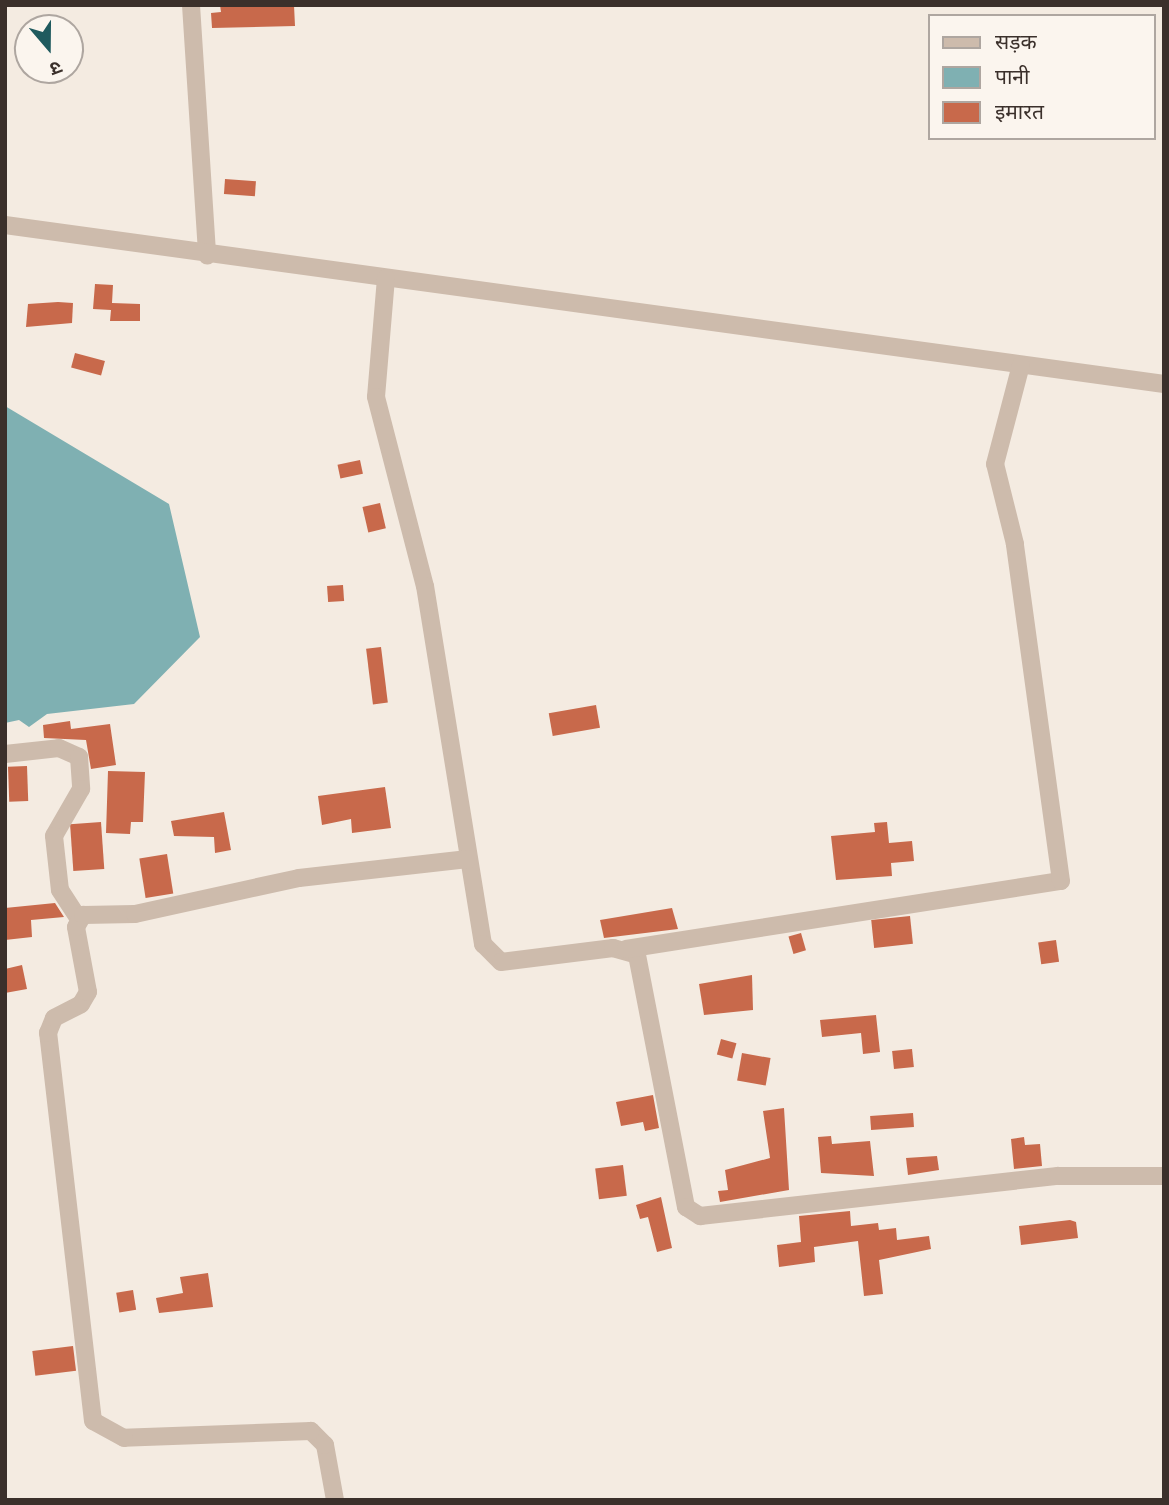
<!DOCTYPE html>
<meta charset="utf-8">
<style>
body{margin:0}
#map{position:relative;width:1169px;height:1505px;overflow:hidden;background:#f4ebe1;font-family:"Source Sans 3","Noto Sans Devanagari",sans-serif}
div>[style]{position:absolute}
.water>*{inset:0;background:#7fb0b2}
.building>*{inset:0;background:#c8694b;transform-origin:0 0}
.minor>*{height:18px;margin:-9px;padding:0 9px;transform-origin:9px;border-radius:9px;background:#cdbbac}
span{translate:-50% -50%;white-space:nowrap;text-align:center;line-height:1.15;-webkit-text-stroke:7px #fbf5ee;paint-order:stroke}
.frame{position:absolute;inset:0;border:7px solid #3b302b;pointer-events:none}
.legend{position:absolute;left:928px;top:14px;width:228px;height:126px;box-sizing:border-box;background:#fbf5ee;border:2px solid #aea6a0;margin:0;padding:9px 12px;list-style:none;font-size:21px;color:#3b302b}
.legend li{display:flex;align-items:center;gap:14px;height:35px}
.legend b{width:35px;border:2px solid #aea6a0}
.north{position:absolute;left:14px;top:14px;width:70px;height:70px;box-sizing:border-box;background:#fbf5ee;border:2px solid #aea6a0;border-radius:50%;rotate:160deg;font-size:19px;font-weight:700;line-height:28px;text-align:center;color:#3b302b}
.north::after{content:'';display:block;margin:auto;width:24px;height:32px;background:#1f5a5e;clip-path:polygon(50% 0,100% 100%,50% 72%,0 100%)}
</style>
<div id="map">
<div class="water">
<div style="clip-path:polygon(5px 406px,169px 504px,200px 637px,134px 704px,47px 714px,29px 727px,19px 720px,5px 723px)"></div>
</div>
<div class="building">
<div style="clip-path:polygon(220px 5px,294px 5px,295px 26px,212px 28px,211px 13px,221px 12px)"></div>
<div style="left:225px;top:179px;width:31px;height:15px;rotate:4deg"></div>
<div style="clip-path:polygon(95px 284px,113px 285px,112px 303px,140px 304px,140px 321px,110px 321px,111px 310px,93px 309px)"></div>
<div style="clip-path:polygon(58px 302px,73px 303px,72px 323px,26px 327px,28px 304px)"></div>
<div style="left:75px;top:353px;width:31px;height:15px;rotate:15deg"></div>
<div style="left:360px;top:460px;width:14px;height:23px;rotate:78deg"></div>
<div style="left:380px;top:503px;width:26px;height:18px;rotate:77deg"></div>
<div style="left:343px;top:585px;width:16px;height:16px;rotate:86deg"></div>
<div style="left:381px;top:647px;width:56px;height:15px;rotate:83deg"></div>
<div style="left:596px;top:705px;width:23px;height:48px;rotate:80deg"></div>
<div style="clip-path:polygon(70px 721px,71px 729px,110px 724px,116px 765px,91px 769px,86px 740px,44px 738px,43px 725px)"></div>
<div style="left:27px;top:766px;width:35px;height:19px;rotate:88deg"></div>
<div style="clip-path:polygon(108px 771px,145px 772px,143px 822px,131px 822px,130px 834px,106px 833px)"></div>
<div style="clip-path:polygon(385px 787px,391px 828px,352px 833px,351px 819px,322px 825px,318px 796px)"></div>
<div style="clip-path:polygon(224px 812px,231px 850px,215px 853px,214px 837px,174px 836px,171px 821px)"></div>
<div style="left:101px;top:822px;width:47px;height:31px;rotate:86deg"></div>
<div style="clip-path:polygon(887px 822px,889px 843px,912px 841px,914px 861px,891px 863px,892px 876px,836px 880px,831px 836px,875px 832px,874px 823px)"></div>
<div style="left:167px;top:854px;width:40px;height:28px;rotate:81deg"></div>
<div style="clip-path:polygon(55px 903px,64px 917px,31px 920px,32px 937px,5px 940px,5px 908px)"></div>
<div style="clip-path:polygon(672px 908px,678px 929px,604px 938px,600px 920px)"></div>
<div style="left:910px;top:916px;width:28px;height:39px;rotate:84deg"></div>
<div style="left:801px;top:933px;width:18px;height:13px;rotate:74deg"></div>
<div style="left:1056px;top:940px;width:22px;height:18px;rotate:82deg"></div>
<div style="clip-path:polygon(22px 965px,27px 989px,5px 993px,5px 969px)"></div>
<div style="clip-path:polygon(752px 975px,753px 1010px,704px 1015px,699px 984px)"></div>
<div style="clip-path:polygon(876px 1015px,880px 1052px,863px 1054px,861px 1033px,822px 1037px,820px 1020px)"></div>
<div style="left:721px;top:1039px;width:16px;height:16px;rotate:15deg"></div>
<div style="left:912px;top:1049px;width:18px;height:20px;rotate:84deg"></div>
<div style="left:742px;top:1053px;width:29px;height:28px;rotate:10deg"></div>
<div style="clip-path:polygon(653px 1095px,659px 1128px,645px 1131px,643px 1122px,621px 1126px,616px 1102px)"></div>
<div style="clip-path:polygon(784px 1108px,789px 1190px,720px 1202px,718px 1191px,728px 1190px,725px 1170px,770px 1158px,763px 1111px)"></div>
<div style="left:913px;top:1113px;width:14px;height:43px;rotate:86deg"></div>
<div style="clip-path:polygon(831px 1136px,832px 1144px,870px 1141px,874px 1176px,821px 1173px,818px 1137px)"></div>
<div style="clip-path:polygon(1024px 1137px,1025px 1145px,1040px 1144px,1042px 1166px,1014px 1169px,1011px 1139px)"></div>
<div style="clip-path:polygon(937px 1156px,939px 1170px,908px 1175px,906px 1158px)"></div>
<div style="left:623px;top:1165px;width:31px;height:28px;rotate:83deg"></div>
<div style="clip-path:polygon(661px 1197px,672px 1248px,657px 1252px,648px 1217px,640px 1219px,636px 1205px)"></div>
<div style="clip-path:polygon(850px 1211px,851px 1226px,878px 1223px,879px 1230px,896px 1228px,897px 1240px,929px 1236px,931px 1249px,879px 1260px,883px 1294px,864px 1296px,858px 1241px,814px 1247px,815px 1262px,779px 1267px,777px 1245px,801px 1242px,799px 1216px)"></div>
<div style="clip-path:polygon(1070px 1220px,1076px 1222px,1078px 1238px,1021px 1245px,1019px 1226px)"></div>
<div style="clip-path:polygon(208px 1273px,213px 1307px,159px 1313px,156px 1298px,183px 1293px,180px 1277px)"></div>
<div style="left:133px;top:1290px;width:20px;height:17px;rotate:81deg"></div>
<div style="left:73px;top:1346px;width:25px;height:41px;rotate:83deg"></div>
</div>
<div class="minor">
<div style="left:191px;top:5px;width:251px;rotate:86.3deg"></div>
<div style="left:5px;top:225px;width:1170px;rotate:7.81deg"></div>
<div style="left:386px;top:278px;width:119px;rotate:94.8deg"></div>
<div style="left:376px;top:397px;width:195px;rotate:75.5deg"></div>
<div style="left:425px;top:586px;width:363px;rotate:80.8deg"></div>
<div style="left:483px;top:944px;width:25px;rotate:45deg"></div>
<div style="left:501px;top:962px;width:113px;rotate:-7.1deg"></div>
<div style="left:613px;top:948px;width:25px;rotate:16deg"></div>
<div style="left:637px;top:955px;width:257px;rotate:79deg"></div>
<div style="left:686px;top:1207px;width:17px;rotate:33deg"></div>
<div style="left:700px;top:1216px;width:360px;rotate:-6.4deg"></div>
<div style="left:1058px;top:1176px;width:106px"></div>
<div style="left:5px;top:754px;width:54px;rotate:-6.3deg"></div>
<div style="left:59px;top:748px;width:22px;rotate:24deg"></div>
<div style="left:79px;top:757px;width:32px;rotate:86deg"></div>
<div style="left:81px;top:789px;width:54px;rotate:119.9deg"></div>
<div style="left:54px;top:836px;width:54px;rotate:83.7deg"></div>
<div style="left:60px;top:890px;width:33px;rotate:57deg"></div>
<div style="left:626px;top:949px;width:440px;rotate:-8.9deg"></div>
<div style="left:1061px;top:881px;width:340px;rotate:-97.8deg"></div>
<div style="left:1015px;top:544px;width:82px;rotate:-104deg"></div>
<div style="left:995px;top:464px;width:102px;rotate:-75.3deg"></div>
<div style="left:335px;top:1500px;width:56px;rotate:-100.3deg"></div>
<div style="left:325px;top:1445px;width:20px;rotate:-135deg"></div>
<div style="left:311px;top:1431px;width:187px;rotate:177.9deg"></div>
<div style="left:124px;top:1438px;width:35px;rotate:-151deg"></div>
<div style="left:93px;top:1421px;width:391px;rotate:-96.6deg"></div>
<div style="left:48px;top:1033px;width:16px;rotate:-68deg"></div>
<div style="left:54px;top:1018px;width:30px;rotate:-27deg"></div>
<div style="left:81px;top:1004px;width:14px;rotate:-60deg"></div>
<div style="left:88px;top:992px;width:66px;rotate:-100.5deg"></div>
<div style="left:76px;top:927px;width:14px;rotate:-60deg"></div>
<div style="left:83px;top:915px;width:52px;rotate:-1.1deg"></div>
<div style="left:135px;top:914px;width:168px;rotate:-12.4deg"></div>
<div style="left:299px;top:878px;width:170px;rotate:-6.4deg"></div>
</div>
<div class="frame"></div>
<ul class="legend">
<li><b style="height:9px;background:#cdbbac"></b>सड़क</li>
<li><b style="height:19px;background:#7fb0b2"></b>पानी</li>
<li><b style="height:19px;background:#c8694b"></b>इमारत</li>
</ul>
<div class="north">उ</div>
</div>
